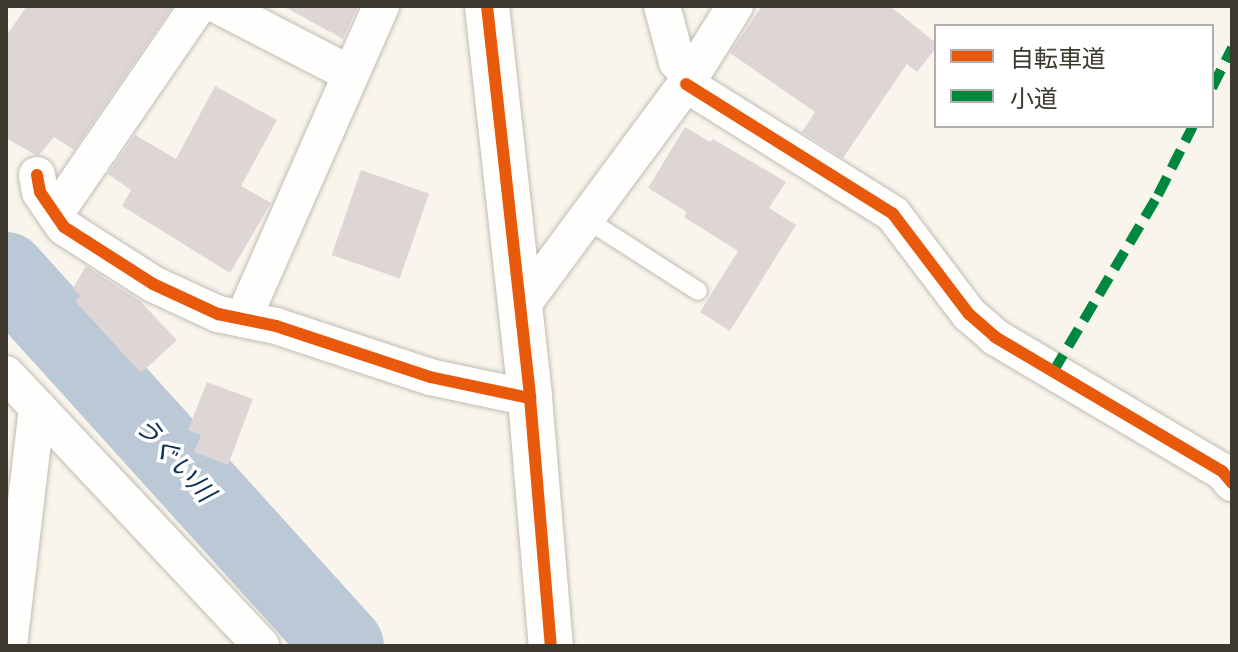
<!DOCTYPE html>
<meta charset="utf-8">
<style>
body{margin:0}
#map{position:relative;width:1238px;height:652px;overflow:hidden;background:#f9f5ec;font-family:"PT Sans","Noto Sans JP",sans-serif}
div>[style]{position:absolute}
.river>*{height:80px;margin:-40px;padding:0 40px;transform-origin:40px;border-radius:40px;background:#bbc9d6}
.building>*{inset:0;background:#ded6d5;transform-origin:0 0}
.roads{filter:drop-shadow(0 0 2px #c0bcb3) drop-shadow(0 0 2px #c0bcb3)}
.lane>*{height:18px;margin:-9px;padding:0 9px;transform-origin:9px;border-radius:9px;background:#fefefc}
.street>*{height:36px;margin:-18px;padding:0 18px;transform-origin:18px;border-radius:18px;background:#fefefc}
.secondary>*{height:44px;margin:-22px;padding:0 22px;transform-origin:22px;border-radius:22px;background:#fefefc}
.quiet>*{height:10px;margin-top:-5px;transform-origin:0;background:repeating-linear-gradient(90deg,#00873e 0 20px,transparent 0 30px)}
.cycleway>*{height:12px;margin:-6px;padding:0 6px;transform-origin:6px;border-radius:6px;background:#e8590c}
span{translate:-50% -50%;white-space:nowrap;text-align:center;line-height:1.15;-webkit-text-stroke:7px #fff;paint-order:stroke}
.water-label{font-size:26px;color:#113254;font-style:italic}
.frame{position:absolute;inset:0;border:8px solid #3d382d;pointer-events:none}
.legend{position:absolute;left:934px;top:24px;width:280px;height:104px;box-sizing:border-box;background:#fff;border:2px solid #b1afab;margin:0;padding:10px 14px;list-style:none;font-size:24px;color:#3d382d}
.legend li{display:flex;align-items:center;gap:16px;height:40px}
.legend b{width:40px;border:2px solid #b1afab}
</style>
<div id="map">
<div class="river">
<div style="left:6px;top:272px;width:504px;rotate:47.89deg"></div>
</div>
<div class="building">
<div style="clip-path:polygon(27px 6px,173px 6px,74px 150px,54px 137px,39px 155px,34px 154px,6px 138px,6px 36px)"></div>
<div style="clip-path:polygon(283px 6px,358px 6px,343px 39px)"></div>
<div style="clip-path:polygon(762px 6px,890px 6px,936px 43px,936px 48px,917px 72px,907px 64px,843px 158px,802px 132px,815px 112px,730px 53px)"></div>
<div style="clip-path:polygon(215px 86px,277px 120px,241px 186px,271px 203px,230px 273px,122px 206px,131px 190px,108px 174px,135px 135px,176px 159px)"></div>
<div style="clip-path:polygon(685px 127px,710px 142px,713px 139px,786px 182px,769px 208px,796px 225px,730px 331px,700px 312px,738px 251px,684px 217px,687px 212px,648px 188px)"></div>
<div style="left:361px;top:170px;width:72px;height:90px;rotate:19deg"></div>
<div style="clip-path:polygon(86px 266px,140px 301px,177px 340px,141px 373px,75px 301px,80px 296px,73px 288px)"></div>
<div style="clip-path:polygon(207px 382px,253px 399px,228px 465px,194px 452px,201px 435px,188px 430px)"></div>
</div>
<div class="roads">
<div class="lane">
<div style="left:586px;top:219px;width:133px;rotate:32.7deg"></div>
</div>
<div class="street">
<div style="left:219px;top:6px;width:146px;rotate:27.3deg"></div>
<div style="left:662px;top:6px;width:58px;rotate:75deg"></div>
<div style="left:677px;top:62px;width:20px;rotate:41deg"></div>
<div style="left:686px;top:84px;width:244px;rotate:32.1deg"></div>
<div style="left:893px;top:214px;width:126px;rotate:52.8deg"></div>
<div style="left:969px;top:314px;width:35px;rotate:41deg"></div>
<div style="left:995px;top:337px;width:264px;rotate:30.6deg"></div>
<div style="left:1222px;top:471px;width:16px;rotate:50deg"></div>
<div style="left:37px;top:175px;width:17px;rotate:80deg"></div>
<div style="left:40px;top:192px;width:42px;rotate:55.6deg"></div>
<div style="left:64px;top:227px;width:106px;rotate:32.6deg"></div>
<div style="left:153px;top:284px;width:72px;rotate:24.8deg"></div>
<div style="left:218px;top:314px;width:59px;rotate:11.7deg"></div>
<div style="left:276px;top:326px;width:162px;rotate:18.3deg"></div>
<div style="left:430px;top:377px;width:102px;rotate:11.9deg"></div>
<div style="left:55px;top:214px;width:252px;rotate:-55.5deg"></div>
<div style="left:520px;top:308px;width:279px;rotate:-53.5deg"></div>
<div style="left:686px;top:84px;width:92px;rotate:-57.9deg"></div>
<div style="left:243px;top:319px;width:342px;rotate:-66.2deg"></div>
<div style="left:6px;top:374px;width:373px;rotate:46.8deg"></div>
<div style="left:9px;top:646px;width:241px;rotate:-83.3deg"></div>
</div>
<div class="secondary">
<div style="left:487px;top:6px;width:394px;rotate:83.7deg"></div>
<div style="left:530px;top:398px;width:249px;rotate:85.2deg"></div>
</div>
</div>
<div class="quiet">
<div style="left:1212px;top:88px;width:45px;rotate:-63.4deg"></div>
<div style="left:1053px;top:372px;width:206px;rotate:-59.3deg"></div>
<div style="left:1158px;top:195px;width:77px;rotate:-63.1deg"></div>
</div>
<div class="cycleway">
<div style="left:487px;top:6px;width:394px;rotate:83.7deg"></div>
<div style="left:530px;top:398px;width:249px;rotate:85.2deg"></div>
<div style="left:686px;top:84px;width:244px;rotate:32.1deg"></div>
<div style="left:893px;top:214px;width:126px;rotate:52.8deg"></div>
<div style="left:969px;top:314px;width:35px;rotate:41deg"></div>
<div style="left:995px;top:337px;width:264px;rotate:30.6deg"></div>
<div style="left:1222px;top:471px;width:16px;rotate:50deg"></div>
<div style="left:37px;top:175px;width:17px;rotate:80deg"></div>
<div style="left:40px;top:192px;width:42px;rotate:55.6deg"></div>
<div style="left:64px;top:227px;width:106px;rotate:32.6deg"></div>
<div style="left:153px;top:284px;width:72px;rotate:24.8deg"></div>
<div style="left:218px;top:314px;width:59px;rotate:11.7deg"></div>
<div style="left:276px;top:326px;width:162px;rotate:18.3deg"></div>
<div style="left:430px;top:377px;width:102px;rotate:11.9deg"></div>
</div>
<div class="water-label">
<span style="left:175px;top:459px;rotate:48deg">うぐい川</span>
</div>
<div class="frame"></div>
<ul class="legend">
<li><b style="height:10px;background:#e8590c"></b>自転車道</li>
<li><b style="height:10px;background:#00873e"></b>小道</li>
</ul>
</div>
